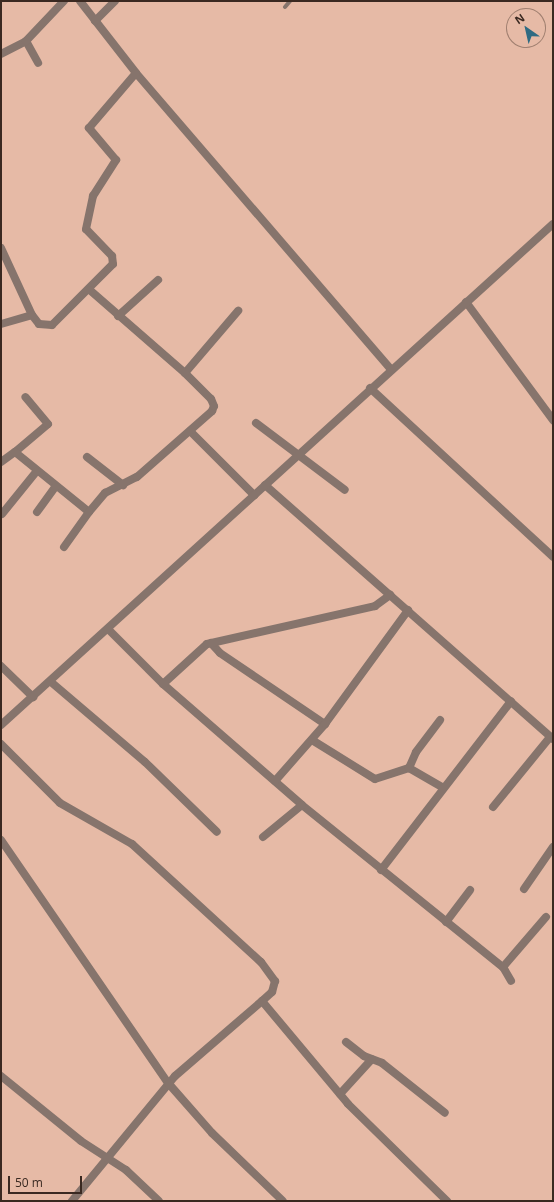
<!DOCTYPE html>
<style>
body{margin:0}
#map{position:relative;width:554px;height:1202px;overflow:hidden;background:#e6baa6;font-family:"Open Sans",sans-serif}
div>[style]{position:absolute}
.service>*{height:4px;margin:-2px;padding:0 2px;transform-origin:2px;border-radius:2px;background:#86746c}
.minor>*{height:8px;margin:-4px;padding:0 4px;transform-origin:4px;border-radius:4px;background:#86746c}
span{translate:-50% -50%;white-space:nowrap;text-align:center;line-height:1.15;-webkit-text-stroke:3.5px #e6baa6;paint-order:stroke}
.frame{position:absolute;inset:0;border:2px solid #3a2921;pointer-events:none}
.north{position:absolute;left:506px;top:8px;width:40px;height:40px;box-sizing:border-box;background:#e6baa6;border:1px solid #a18071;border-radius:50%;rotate:326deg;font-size:11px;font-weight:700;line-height:16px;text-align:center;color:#3a2921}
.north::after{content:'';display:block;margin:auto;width:14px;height:18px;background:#2f6b83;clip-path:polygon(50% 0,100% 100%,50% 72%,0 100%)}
.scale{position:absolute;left:8px;top:1176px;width:74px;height:18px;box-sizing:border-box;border:2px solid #3a2921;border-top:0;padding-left:5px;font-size:12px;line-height:14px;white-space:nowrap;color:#3a2921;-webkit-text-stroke:3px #e6baa6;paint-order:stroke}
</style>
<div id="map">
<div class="service">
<div style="left:285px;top:7px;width:8px;rotate:-50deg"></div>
</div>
<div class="minor">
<div style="left:80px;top:1px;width:91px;rotate:52.1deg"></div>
<div style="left:136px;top:73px;width:391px;rotate:49.3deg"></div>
<div style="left:95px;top:21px;width:28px;rotate:-45deg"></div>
<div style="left:26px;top:41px;width:25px;rotate:61deg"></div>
<div style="left:1px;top:54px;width:28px;rotate:-27deg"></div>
<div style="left:26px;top:41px;width:55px;rotate:-46.5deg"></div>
<div style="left:1px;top:248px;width:74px;rotate:65.2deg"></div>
<div style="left:466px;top:302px;width:147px;rotate:53.6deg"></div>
<div style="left:118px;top:316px;width:54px;rotate:-42deg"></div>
<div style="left:1px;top:324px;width:32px;rotate:-16deg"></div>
<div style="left:32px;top:315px;width:11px;rotate:52deg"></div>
<div style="left:39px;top:324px;width:13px;rotate:4deg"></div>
<div style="left:52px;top:325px;width:86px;rotate:-45deg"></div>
<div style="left:113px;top:264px;width:8px;rotate:-97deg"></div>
<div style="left:112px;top:256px;width:37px;rotate:-134deg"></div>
<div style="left:86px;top:229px;width:34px;rotate:-78deg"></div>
<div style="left:93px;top:196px;width:43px;rotate:-57.4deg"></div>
<div style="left:116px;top:160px;width:42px;rotate:-130.2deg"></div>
<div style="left:89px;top:128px;width:72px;rotate:-49.5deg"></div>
<div style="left:185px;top:373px;width:82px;rotate:-49.5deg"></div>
<div style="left:370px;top:388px;width:249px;rotate:42.7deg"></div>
<div style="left:256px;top:423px;width:111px;rotate:37deg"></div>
<div style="left:190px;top:431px;width:91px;rotate:45deg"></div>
<div style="left:15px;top:452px;width:43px;rotate:-40.3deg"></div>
<div style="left:48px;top:424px;width:35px;rotate:-130deg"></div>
<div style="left:87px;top:457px;width:46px;rotate:37.9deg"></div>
<div style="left:1px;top:462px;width:17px;rotate:-36deg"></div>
<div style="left:15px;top:452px;width:95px;rotate:39deg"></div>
<div style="left:89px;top:512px;width:25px;rotate:-50deg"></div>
<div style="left:105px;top:493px;width:36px;rotate:-27deg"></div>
<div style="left:137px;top:477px;width:100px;rotate:-41.3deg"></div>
<div style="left:212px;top:411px;width:5px;rotate:-68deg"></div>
<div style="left:214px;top:406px;width:8px;rotate:-113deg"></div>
<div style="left:211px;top:399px;width:37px;rotate:-135deg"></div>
<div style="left:185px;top:373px;width:126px;rotate:-138.9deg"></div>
<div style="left:265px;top:485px;width:384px;rotate:41.4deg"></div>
<div style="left:37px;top:512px;width:31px;rotate:-54deg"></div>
<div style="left:2px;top:514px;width:54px;rotate:-51deg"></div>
<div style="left:64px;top:547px;width:43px;rotate:-54.5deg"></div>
<div style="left:109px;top:630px;width:76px;rotate:45deg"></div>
<div style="left:163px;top:684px;width:184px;rotate:41deg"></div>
<div style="left:302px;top:805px;width:258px;rotate:38.9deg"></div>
<div style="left:503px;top:967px;width:16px;rotate:60deg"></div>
<div style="left:211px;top:643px;width:13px;rotate:48deg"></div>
<div style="left:220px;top:653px;width:127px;rotate:34.1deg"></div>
<div style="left:1px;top:666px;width:45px;rotate:44.1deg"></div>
<div style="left:51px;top:682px;width:123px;rotate:40.4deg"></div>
<div style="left:145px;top:762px;width:100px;rotate:44.2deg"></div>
<div style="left:163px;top:684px;width:59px;rotate:-42.3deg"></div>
<div style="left:207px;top:644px;width:172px;rotate:-12.7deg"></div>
<div style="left:375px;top:606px;width:19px;rotate:-36deg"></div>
<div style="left:1px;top:725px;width:745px;rotate:-42.23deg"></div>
<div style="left:312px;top:740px;width:74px;rotate:31.8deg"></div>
<div style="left:375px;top:779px;width:36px;rotate:-18deg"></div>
<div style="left:409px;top:768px;width:39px;rotate:30deg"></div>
<div style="left:1px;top:744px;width:83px;rotate:45deg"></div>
<div style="left:60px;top:803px;width:83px;rotate:29.7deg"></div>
<div style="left:132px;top:844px;width:175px;rotate:42.5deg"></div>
<div style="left:261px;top:962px;width:24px;rotate:54deg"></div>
<div style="left:275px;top:981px;width:11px;rotate:105deg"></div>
<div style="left:272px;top:992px;width:13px;rotate:138deg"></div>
<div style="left:262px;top:1001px;width:115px;rotate:139.2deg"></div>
<div style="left:175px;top:1076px;width:162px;rotate:129.5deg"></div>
<div style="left:409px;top:768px;width:17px;rotate:-66deg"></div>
<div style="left:416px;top:752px;width:40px;rotate:-53deg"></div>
<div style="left:275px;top:781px;width:76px;rotate:-48.7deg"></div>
<div style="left:325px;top:724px;width:141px;rotate:-53.9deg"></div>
<div style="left:493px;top:807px;width:90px;rotate:-50.8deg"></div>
<div style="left:263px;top:837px;width:50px;rotate:-39.4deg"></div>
<div style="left:1px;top:840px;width:296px;rotate:55.5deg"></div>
<div style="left:169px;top:1084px;width:65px;rotate:48.7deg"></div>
<div style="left:212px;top:1133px;width:98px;rotate:43.8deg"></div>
<div style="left:381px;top:870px;width:213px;rotate:-52.4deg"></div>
<div style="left:524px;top:889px;width:51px;rotate:-55.4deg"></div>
<div style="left:446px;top:922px;width:40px;rotate:-53deg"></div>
<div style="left:503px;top:967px;width:66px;rotate:-49.3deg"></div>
<div style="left:262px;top:1001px;width:134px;rotate:50.1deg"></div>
<div style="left:348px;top:1104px;width:139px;rotate:44.4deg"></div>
<div style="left:346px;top:1042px;width:23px;rotate:38deg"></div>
<div style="left:364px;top:1056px;width:19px;rotate:21deg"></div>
<div style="left:382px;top:1063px;width:80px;rotate:38.4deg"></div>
<div style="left:1px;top:1076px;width:103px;rotate:39.1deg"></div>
<div style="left:81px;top:1141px;width:54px;rotate:32.8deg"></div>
<div style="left:126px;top:1170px;width:45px;rotate:43.2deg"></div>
<div style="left:340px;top:1094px;width:47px;rotate:-47.6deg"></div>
</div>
<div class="frame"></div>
<div class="north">N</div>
<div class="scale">50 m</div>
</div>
